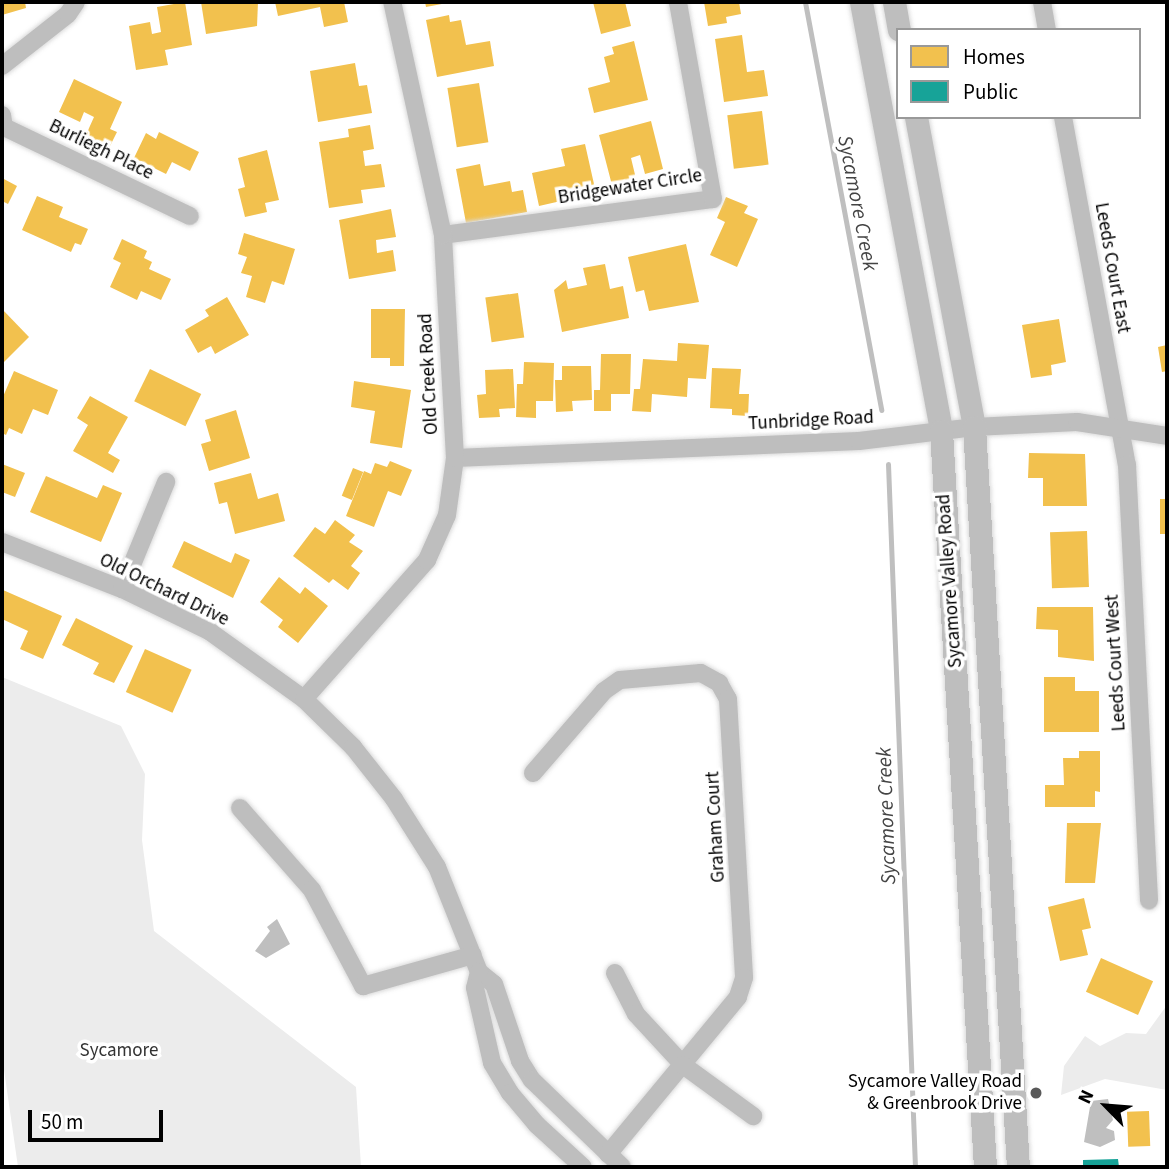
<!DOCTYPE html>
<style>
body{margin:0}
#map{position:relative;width:1169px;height:1169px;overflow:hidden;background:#fff;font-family:"Source Sans 3",sans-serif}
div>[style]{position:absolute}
.green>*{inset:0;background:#ececec}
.water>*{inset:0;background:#bfbfbf}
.homes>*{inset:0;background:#f2c14e;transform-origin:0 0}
.public>*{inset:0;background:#17a398}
.stream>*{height:5px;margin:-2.5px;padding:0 2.5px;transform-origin:2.5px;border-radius:2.5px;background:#bfbfbf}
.roads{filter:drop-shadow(0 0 2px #dbdbdb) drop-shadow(0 0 2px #dbdbdb)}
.minor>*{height:18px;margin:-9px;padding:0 9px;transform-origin:9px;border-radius:9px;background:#bebebe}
.major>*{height:23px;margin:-11.5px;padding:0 11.5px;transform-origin:11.5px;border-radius:11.5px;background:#bebebe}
.dots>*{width:19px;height:19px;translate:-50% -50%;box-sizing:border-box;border:4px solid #fff;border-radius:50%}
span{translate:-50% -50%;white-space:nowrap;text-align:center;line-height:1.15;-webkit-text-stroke:7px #fff;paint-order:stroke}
.street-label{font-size:19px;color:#000}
.park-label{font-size:19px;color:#333}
.poi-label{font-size:19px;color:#000}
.right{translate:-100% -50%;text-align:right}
.water-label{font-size:21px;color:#444;font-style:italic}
.frame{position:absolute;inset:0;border:4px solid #000;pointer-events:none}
.legend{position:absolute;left:896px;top:28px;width:245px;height:91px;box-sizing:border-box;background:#fff;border:2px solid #999;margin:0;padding:9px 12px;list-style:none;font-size:21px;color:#000}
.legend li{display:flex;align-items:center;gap:14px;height:35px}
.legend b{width:35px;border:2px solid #999}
.north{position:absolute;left:1071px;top:1071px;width:70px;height:70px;-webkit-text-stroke:5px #fff;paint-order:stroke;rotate:295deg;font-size:19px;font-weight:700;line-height:28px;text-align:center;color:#000}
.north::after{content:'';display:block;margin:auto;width:24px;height:32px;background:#000;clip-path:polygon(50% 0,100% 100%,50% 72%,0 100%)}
.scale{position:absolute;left:28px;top:1110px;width:135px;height:32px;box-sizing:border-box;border:4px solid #000;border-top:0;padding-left:9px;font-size:21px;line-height:24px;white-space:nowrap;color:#000;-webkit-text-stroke:5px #fff;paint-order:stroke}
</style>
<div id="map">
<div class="green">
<div style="clip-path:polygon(2px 677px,121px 726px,145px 774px,142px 840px,154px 931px,356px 1087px,361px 1167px,18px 1167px,2px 1056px)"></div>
<div style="clip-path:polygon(1167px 1005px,1167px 1090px,1105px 1079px,1061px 1095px,1064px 1066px,1085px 1036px,1100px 1046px,1126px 1033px,1146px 1034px)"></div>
</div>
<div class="water">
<div style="clip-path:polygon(277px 919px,290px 944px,266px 958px,255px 951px,270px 931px,267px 927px)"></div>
<div style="clip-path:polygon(1108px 1099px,1113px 1120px,1106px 1128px,1114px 1131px,1115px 1140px,1100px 1147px,1084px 1142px,1091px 1101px)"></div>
</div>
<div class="homes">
<div style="clip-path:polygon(2px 2px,25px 2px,26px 8px,2px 15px)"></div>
<div style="clip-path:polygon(185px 2px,192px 45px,165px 50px,168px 65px,136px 70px,129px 26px,150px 22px,152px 34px,161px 32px,157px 7px)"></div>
<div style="clip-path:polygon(201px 2px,258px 2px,257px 26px,206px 34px)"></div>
<div style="clip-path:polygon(275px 2px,344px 2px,348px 22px,324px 27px,320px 7px,278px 16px)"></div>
<div style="clip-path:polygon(425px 2px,447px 2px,447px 3px,426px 7px)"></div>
<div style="clip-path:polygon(593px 2px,625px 2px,631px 26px,601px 34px)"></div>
<div style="clip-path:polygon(704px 2px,739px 2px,741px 14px,726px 17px,727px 23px,708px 26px)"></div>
<div style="clip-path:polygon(449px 15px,450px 22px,461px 20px,466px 45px,490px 41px,494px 66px,437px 77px,426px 20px)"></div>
<div style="clip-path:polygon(742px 35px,747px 72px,764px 70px,768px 96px,724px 102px,715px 39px)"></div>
<div style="clip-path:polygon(634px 41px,648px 100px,594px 113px,588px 88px,610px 82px,604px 57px,614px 54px,612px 47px)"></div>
<div style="clip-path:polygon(355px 63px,359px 86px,367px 85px,372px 113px,318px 122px,310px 71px)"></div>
<div style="clip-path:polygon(74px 79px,122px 102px,110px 129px,117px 132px,109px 148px,85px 137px,94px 117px,84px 112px,80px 122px,59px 112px)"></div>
<div style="left:479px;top:83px;width:60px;height:32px;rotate:81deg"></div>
<div style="left:762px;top:111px;width:54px;height:35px;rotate:83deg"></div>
<div style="clip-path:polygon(651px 121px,663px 169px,645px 174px,640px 155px,631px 158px,637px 183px,613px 189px,599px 135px)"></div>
<div style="clip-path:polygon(370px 125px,374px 149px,363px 151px,365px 166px,381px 164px,385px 187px,361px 190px,363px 203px,329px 208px,319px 142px,349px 137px,348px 129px)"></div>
<div style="clip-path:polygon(159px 132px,199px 152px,190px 171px,172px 162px,166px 174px,134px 158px,146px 133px,156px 139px)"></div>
<div style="clip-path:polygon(585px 144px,596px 193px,539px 206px,532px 173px,565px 166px,561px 149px)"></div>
<div style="clip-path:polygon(267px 150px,279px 200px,265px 203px,267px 212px,245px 217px,238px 189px,245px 187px,238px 158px)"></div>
<div style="clip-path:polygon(480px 164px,484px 186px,510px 181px,512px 192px,523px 190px,527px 212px,466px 223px,456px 169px)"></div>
<div style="clip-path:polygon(2px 178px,17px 186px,8px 204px,2px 201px)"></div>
<div style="clip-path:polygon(37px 196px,63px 207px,59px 217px,88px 229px,81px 245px,75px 243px,71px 252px,22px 230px)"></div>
<div style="clip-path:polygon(726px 197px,748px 206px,744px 213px,758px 219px,737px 267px,710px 255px,725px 222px,717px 218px)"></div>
<div style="clip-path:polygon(391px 209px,396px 237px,376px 240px,377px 253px,393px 250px,396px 271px,349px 279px,339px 220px)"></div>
<div style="clip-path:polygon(244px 233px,295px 249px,284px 285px,272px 281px,265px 303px,246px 297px,252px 276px,241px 273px,247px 257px,238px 254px)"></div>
<div style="clip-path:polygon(122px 239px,147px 251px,144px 258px,152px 262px,149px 269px,171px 279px,161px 300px,141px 291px,137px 300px,110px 287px,121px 263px,113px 259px)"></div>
<div style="clip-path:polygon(686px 244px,699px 302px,649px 311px,644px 290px,636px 292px,628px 257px)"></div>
<div style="clip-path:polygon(605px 264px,610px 289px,623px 286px,629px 318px,562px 332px,554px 290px,566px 280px,568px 289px,587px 285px,583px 268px)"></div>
<div style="left:518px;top:293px;width:45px;height:33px;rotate:82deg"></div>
<div style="clip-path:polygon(227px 297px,249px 335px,215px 354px,211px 346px,198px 353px,185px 330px,209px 316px,205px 310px)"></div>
<div style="clip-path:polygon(2px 309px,29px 337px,2px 364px)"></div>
<div style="clip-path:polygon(371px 309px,405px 309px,404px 366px,390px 366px,390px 358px,371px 358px)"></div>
<div style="clip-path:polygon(1059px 319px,1066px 362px,1051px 365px,1052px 375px,1031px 378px,1022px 325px)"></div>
<div style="clip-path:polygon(678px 343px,709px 345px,706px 379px,688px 378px,687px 397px,652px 394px,651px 412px,632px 411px,634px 389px,640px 389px,643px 359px,677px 361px)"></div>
<div style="clip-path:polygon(1167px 345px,1167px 371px,1162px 372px,1158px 347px)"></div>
<div style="clip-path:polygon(601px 354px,631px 354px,630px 394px,611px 394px,611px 411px,594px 411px,594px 390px,600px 390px)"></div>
<div style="clip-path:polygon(524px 362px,554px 363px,553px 401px,536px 401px,536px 418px,516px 417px,517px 384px,523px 384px)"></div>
<div style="clip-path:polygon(562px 366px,591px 366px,592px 400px,572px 401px,573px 411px,556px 412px,555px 380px,562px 380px)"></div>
<div style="clip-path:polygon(712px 368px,741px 369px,739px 394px,749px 394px,748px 416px,732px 415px,732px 409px,710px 408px)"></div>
<div style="left:150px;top:369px;width:57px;height:36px;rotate:26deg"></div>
<div style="clip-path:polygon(513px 369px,515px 408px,499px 409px,500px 417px,479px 418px,477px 395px,486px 394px,485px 370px)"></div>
<div style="clip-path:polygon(14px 371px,58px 390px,48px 415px,33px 409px,22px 434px,9px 428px,6px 435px,2px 433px,2px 399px)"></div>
<div style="clip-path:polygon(354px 381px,411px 390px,402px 448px,370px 443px,375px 411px,351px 407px)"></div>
<div style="clip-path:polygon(90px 396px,128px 417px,108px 453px,120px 460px,113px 473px,73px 451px,88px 425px,77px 418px)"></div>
<div style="clip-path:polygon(236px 410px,250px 458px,209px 471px,201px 444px,211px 441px,205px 420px)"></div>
<div style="clip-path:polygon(1029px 453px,1085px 454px,1087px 506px,1043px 506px,1043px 478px,1028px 478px)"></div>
<div style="clip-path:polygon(390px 461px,412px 470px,401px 496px,388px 491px,374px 527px,346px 516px,364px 471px,371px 474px,375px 463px,387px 467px)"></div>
<div style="clip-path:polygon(2px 464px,25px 473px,15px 497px,2px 492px)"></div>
<div style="left:353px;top:468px;width:11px;height:30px;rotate:22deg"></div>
<div style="clip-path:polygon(251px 473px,258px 499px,278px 493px,285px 521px,235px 534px,227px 502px,219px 504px,214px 483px)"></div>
<div style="clip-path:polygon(46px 476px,97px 498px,103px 485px,122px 493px,101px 542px,30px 512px)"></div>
<div style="left:1160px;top:499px;width:7px;height:35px"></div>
<div style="clip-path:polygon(335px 520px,355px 535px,349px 542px,363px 551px,351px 566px,360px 573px,348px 590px,333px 579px,329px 583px,293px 556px,315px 527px,325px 534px)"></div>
<div style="left:1087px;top:531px;width:56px;height:37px;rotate:88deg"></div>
<div style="clip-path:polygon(184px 541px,231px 563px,235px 553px,250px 560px,233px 598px,172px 567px)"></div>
<div style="clip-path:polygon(279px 577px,300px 594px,305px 587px,328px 606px,298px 643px,278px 627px,283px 620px,260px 602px)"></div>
<div style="clip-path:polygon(3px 590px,62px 616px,43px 659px,20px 649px,28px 631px,2px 619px)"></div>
<div style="clip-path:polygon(1037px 607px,1093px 607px,1094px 661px,1058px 657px,1058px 630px,1036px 629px)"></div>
<div style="clip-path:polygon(76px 618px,133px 646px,114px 683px,93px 674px,99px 663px,62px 645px)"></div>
<div style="left:145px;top:649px;width:51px;height:47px;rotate:24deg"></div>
<div style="clip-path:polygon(1044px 677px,1075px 677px,1075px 691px,1099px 691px,1099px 732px,1044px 732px)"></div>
<div style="clip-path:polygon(1079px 751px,1100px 751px,1100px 792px,1095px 791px,1095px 807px,1045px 807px,1045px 785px,1064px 785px,1063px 758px,1079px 758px)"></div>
<div style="clip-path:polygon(1067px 823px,1101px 823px,1095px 883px,1065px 883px)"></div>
<div style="clip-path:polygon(1084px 898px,1091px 928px,1082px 930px,1088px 955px,1060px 961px,1048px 907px)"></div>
<div style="left:1101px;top:958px;width:57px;height:37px;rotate:24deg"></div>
<div style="left:1149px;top:1111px;width:35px;height:22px;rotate:88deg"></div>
</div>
<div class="public">
<div style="clip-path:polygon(1118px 1159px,1119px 1167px,1083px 1167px,1083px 1160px)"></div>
</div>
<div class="stream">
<div style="left:805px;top:2px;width:415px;rotate:79.4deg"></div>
<div style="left:888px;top:464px;width:704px;rotate:87.8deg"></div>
</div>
<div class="roads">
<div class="minor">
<div style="left:1042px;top:2px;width:28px;rotate:80deg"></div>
<div style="left:2px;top:66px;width:84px;rotate:-38.2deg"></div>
<div style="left:68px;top:14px;width:14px;rotate:-56deg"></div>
<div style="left:2px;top:115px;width:12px;rotate:81deg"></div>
<div style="left:4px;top:127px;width:206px;rotate:25.6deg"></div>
<div style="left:1063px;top:117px;width:354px;rotate:79.6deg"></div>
<div style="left:1127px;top:465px;width:436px;rotate:87.1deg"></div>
<div style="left:443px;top:235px;width:272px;rotate:-7.6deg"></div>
<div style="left:713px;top:199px;width:200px;rotate:-100.1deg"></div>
<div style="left:455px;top:458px;width:404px;rotate:-2.4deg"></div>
<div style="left:859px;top:441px;width:116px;rotate:-6.9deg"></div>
<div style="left:974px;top:427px;width:103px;rotate:-2.8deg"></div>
<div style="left:1077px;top:422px;width:91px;rotate:8.8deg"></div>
<div style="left:2px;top:542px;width:129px;rotate:21.4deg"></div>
<div style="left:122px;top:589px;width:97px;rotate:25.8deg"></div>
<div style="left:209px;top:631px;width:117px;rotate:35.6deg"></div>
<div style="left:304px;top:699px;width:69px;rotate:44.4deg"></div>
<div style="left:353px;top:747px;width:66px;rotate:51.7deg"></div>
<div style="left:394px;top:799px;width:80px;rotate:57.7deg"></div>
<div style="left:437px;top:867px;width:113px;rotate:68.2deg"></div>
<div style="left:479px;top:972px;width:19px;rotate:39deg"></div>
<div style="left:494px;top:984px;width:81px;rotate:71.3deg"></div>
<div style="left:520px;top:1061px;width:22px;rotate:58deg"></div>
<div style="left:532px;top:1080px;width:125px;rotate:44deg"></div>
<div style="left:122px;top:589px;width:116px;rotate:-67.6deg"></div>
<div style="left:304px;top:699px;width:186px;rotate:-48.5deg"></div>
<div style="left:427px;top:560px;width:49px;rotate:-66deg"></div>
<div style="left:447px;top:515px;width:58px;rotate:-82deg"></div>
<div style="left:455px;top:458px;width:223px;rotate:-93.1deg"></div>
<div style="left:443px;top:235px;width:239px;rotate:-102.3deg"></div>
<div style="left:533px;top:773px;width:108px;rotate:-49.1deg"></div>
<div style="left:604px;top:691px;width:19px;rotate:-35deg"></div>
<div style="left:620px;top:680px;width:81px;rotate:-4.9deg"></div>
<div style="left:701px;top:673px;width:21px;rotate:29deg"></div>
<div style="left:719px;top:683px;width:18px;rotate:61deg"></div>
<div style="left:728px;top:699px;width:279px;rotate:86.7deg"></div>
<div style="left:744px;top:978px;width:20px;rotate:108deg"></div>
<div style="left:738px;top:997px;width:204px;rotate:129.6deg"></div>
<div style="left:240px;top:808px;width:109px;rotate:48.7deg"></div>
<div style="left:312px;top:890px;width:109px;rotate:62deg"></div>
<div style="left:363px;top:986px;width:114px;rotate:-15.7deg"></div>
<div style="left:479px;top:972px;width:16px;rotate:104deg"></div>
<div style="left:475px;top:988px;width:77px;rotate:77.2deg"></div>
<div style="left:492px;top:1063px;width:35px;rotate:59deg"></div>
<div style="left:510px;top:1093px;width:42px;rotate:49.8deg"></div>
<div style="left:537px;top:1125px;width:62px;rotate:42.4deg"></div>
<div style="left:615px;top:973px;width:46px;rotate:62.9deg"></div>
<div style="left:636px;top:1014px;width:69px;rotate:47.3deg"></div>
<div style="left:683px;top:1065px;width:87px;rotate:36.1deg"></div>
</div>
<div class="major">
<div style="left:861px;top:2px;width:436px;rotate:79.4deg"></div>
<div style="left:941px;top:431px;width:737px;rotate:86.58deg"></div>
<div style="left:894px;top:2px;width:28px;rotate:80deg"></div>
<div style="left:916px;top:117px;width:315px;rotate:79.4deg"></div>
<div style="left:974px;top:427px;width:741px;rotate:86.6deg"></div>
</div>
</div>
<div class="dots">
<div style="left:1036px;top:1093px;background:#595959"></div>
</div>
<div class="street-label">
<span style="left:101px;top:150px;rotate:26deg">Burliegh Place</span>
<span style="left:630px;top:187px;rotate:-9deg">Bridgewater Circle</span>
<span style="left:1112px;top:268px;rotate:80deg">Leeds Court East</span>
<span style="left:429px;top:374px;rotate:-93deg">Old Creek Road</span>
<span style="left:811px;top:421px;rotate:-3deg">Tunbridge Road</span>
<span style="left:950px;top:581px;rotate:-94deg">Sycamore Valley Road</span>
<span style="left:164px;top:590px;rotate:26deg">Old Orchard Drive</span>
<span style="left:1116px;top:663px;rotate:-93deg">Leeds Court West</span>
<span style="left:716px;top:827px;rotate:-93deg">Graham Court</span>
</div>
<div class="park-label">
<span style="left:119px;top:1051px">Sycamore</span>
</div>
<div class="poi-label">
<span class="right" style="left:1022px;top:1093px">Sycamore Valley Road<br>&amp; Greenbrook Drive</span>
</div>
<div class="water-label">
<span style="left:858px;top:203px;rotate:79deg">Sycamore Creek</span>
<span style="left:886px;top:816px;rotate:-92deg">Sycamore Creek</span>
</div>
<div class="frame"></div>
<ul class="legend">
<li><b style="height:19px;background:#f2c14e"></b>Homes</li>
<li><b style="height:19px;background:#17a398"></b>Public</li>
</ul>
<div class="north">N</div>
<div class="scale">50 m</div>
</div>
